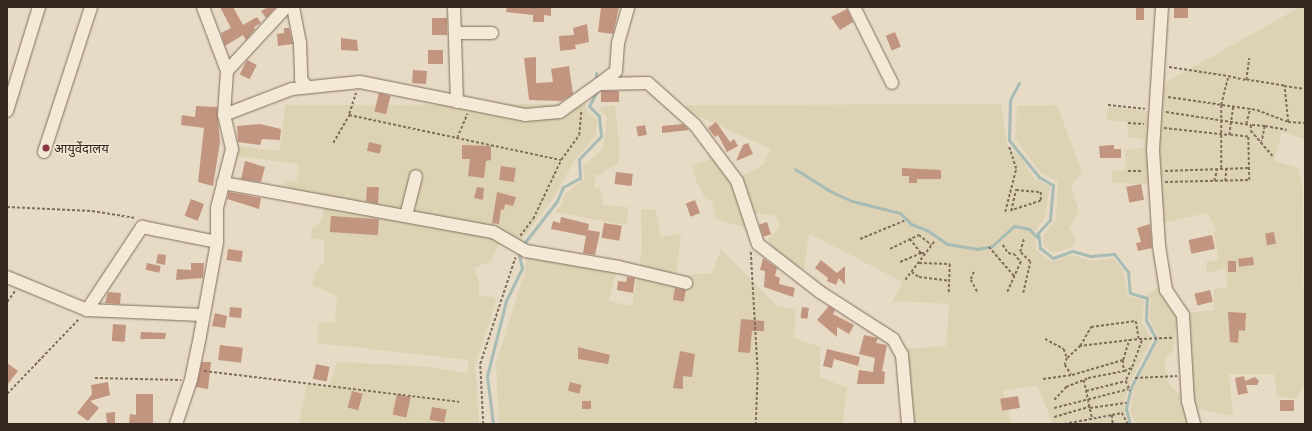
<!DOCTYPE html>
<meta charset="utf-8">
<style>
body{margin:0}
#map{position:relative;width:1312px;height:431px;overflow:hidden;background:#e8dbc5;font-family:Literata,"Noto Sans Devanagari",serif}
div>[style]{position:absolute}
.farmland>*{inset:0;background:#ddd3b4}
.stream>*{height:3px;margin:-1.5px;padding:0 1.5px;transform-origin:1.5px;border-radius:1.5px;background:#a6bcb4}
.building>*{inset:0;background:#c29580;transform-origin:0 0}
.path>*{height:1.5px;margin-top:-0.75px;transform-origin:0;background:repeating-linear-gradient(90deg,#816d5d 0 3px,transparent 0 5px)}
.roads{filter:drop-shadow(0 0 1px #816d5d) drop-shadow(0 0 1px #816d5d)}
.minor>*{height:12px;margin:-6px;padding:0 6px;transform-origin:6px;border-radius:6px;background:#f4e9d7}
.dots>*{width:11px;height:11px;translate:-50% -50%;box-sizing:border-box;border:2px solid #f1e6d4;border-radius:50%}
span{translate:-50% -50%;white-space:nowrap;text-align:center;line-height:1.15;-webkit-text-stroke:3px #f1e6d4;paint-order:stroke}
.poi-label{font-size:13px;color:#33271f}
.left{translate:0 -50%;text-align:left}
.frame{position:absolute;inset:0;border:8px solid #33271f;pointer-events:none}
</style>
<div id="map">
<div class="farmland">
<div style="clip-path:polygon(1300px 7px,1305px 7px,1305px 139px,1282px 132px,1274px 161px,1297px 167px,1302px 183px,1305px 383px,1297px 399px,1277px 396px,1274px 374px,1229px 374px,1233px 416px,1194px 408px,1188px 313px,1214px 310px,1214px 289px,1228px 287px,1225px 268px,1207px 274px,1206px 262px,1219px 259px,1213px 232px,1217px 231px,1207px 213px,1162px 223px,1157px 159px,1161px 85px)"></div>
<div style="clip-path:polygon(586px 104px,587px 110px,597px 120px,596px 135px,575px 160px,552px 200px,520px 242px,499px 245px,490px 262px,474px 268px,479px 282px,479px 295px,494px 297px,496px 302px,475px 365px,479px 424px,299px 424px,307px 384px,329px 386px,337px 362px,420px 366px,467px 373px,469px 360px,317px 343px,319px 323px,335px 322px,337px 296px,312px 285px,316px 271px,324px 262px,324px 240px,311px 238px,312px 229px,322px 220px,324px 205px,286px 199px,289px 187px,283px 186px,285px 180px,297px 182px,299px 164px,236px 156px,237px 146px,280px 151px,285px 105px)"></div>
<div style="clip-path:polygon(1001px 104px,1007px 144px,1021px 158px,1034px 178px,1050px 186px,1045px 217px,1035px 232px,1036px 250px,1052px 262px,1072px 255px,1091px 261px,1113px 258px,1123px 270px,1128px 297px,1144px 300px,1142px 323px,1152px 339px,1128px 387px,1124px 407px,1127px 424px,1053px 424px,1037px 385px,1003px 391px,1012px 424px,907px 424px,900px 349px,946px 346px,949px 304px,899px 301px,891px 304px,903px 282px,809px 234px,804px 269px,772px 251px,768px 239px,780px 227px,776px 216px,754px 213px,741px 177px,763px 165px,771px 149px,691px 113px,685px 105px)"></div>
<div style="clip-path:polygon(615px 105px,620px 154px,617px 164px,603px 172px,603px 175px,595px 175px,594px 188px,601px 189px,603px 205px,628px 207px,627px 225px,554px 212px,561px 206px,564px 195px,584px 179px,583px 166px,603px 149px,607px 117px,599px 108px)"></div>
<div style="clip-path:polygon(1057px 105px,1082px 172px,1071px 186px,1079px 212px,1069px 228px,1076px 238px,1073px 246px,1053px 253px,1044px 246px,1043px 236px,1056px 219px,1058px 182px,1041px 173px,1015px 139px,1017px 106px)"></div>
<div style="clip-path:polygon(1108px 107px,1148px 111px,1150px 184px,1112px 183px,1112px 171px,1126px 170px,1125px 150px,1143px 148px,1144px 140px,1128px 137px,1127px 122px,1107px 120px)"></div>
<div style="clip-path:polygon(715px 158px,731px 178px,747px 228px,716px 219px,712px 202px,705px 198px,696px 181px,692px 165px)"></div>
<div style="clip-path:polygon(641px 209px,656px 210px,661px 237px,681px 233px,676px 276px,712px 273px,721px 249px,777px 306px,796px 309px,794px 338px,820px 347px,820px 377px,847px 388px,843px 424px,499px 424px,496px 364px,525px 271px,526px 256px,616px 271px,609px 301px,632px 306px,642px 250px)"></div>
<div style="clip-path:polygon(1160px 287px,1177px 317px,1173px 350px,1164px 360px,1168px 383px,1180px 395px,1189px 424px,1135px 424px,1130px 410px,1134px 388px,1159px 339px,1149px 318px,1151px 298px,1146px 294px)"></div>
</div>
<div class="stream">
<div style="left:596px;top:73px;width:8px;rotate:83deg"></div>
<div style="left:1019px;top:83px;width:19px;rotate:118deg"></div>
<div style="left:1010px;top:100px;width:40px;rotate:91.4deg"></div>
<div style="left:1009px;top:140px;width:48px;rotate:51deg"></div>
<div style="left:1039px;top:177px;width:16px;rotate:30deg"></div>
<div style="left:1053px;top:185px;width:35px;rotate:95deg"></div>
<div style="left:1050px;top:220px;width:18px;rotate:133deg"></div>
<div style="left:1038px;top:233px;width:15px;rotate:82deg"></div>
<div style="left:1040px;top:248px;width:16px;rotate:38deg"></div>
<div style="left:1053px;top:258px;width:20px;rotate:-20deg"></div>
<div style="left:1072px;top:251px;width:20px;rotate:15deg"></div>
<div style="left:1091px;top:256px;width:23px;rotate:-5deg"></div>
<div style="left:1114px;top:254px;width:23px;rotate:52deg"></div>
<div style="left:1128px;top:272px;width:21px;rotate:85deg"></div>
<div style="left:1130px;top:293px;width:18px;rotate:16deg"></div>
<div style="left:1147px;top:298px;width:22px;rotate:93deg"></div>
<div style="left:1146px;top:320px;width:21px;rotate:62deg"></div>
<div style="left:1156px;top:339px;width:54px;rotate:117.5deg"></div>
<div style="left:1131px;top:387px;width:23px;rotate:103deg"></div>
<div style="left:1126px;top:409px;width:16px;rotate:75deg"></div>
<div style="left:795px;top:169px;width:39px;rotate:32deg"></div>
<div style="left:828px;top:190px;width:26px;rotate:25deg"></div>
<div style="left:852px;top:201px;width:49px;rotate:14deg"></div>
<div style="left:900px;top:213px;width:16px;rotate:45deg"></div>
<div style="left:911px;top:224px;width:17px;rotate:21deg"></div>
<div style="left:927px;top:230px;width:24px;rotate:35deg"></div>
<div style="left:947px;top:244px;width:30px;rotate:9deg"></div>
<div style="left:977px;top:249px;width:15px;rotate:-11deg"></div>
<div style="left:992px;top:246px;width:30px;rotate:-42deg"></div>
<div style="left:1014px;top:226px;width:15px;rotate:11deg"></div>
<div style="left:1029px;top:229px;width:14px;rotate:45deg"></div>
<div style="left:522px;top:246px;width:57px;rotate:-52.1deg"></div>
<div style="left:557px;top:201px;width:15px;rotate:-67deg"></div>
<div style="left:563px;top:187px;width:19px;rotate:-28deg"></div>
<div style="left:580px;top:178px;width:19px;rotate:-93deg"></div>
<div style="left:579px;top:159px;width:32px;rotate:-46deg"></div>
<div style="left:601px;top:136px;width:20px;rotate:-96deg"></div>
<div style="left:599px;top:116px;width:14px;rotate:-135deg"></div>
<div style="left:589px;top:106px;width:19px;rotate:-62deg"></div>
<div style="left:493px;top:424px;width:48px;rotate:-97.1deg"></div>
<div style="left:487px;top:376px;width:77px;rotate:-75.8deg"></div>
<div style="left:506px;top:301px;width:37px;rotate:-64deg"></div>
<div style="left:522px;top:268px;width:17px;rotate:-103deg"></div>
</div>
<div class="building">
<div style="clip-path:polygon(220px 7px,233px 7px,243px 25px,257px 17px,261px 23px,254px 27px,255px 29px,246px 40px,243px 35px,225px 46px,221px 33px,231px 28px)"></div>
<div style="clip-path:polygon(269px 7px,276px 7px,266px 18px,261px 11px)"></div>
<div style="clip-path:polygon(507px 7px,551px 7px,551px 16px,544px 15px,544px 22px,533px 22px,533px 15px,506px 12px)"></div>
<div style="clip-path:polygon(601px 7px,619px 7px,613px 34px,598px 32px)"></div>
<div style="left:1136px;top:7px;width:8px;height:13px"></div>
<div style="left:1174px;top:7px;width:14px;height:11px"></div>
<div style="clip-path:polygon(847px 9px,853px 22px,840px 30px,831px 17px)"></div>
<div style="left:447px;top:18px;width:17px;height:15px;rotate:90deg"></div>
<div style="clip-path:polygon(587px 24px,589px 42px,575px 45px,576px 49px,560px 51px,559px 36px,574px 35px,573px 28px)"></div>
<div style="clip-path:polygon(284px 28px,289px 28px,293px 44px,278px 46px,277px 34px,284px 33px)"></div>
<div style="left:895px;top:32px;width:16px;height:10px;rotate:68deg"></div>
<div style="clip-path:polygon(341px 38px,357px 40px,358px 51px,341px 50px)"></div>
<div style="left:428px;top:50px;width:15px;height:14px"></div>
<div style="clip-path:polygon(536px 57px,536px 83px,553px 82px,551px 69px,569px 66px,573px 94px,562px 101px,529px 100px,524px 58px)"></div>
<div style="left:247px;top:60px;width:11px;height:16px;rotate:27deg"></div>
<div style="left:413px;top:70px;width:14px;height:13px;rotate:4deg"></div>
<div style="left:601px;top:91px;width:18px;height:11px"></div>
<div style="left:379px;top:93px;width:12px;height:19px;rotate:14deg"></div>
<div style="clip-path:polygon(196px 106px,217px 107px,220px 142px,213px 186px,198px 182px,204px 128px,181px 125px,182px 115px,195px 117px)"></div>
<div style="clip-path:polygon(716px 122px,730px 142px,734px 139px,738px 146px,727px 152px,718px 135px,715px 137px,708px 128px)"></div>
<div style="clip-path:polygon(260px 124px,281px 129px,280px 140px,262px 139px,260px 145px,238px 142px,237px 126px)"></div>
<div style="clip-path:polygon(683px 124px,689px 130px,662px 133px,662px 126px)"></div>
<div style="left:645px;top:125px;width:10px;height:9px;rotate:79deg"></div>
<div style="left:369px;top:142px;width:13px;height:9px;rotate:13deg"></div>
<div style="clip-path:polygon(748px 143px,753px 154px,736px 161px,743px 145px)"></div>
<div style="clip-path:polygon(462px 145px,491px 146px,491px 160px,486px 161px,484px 178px,468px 176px,470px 159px,462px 159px)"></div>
<div style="clip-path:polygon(1114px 145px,1114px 149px,1121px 149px,1121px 158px,1100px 158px,1099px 146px)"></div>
<div style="clip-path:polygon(245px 161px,265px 167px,261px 182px,241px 179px)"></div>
<div style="left:501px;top:166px;width:15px;height:14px;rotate:8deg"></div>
<div style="clip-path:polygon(902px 168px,941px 170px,941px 179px,917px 179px,917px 183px,909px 183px,909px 176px,902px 176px)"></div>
<div style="left:616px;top:172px;width:17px;height:12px;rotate:7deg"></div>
<div style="left:1141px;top:184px;width:16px;height:15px;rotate:79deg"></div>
<div style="clip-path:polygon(367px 187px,379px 187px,378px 204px,366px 201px)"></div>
<div style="clip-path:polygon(477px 187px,484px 188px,483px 200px,474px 198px)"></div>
<div style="clip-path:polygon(229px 192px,261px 198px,259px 209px,227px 199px)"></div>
<div style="clip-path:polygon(497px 192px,516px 197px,513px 206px,505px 204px,504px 210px,501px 209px,499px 224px,492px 223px)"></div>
<div style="left:191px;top:199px;width:14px;height:18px;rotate:21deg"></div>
<div style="left:695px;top:200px;width:14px;height:10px;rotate:69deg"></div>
<div style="left:331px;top:216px;width:48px;height:16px;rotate:4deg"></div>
<div style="clip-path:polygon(561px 217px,589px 224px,588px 230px,600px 232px,595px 255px,583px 253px,586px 236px,551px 229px,553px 221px,560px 223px)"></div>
<div style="left:767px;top:222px;width:13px;height:8px;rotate:72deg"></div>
<div style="left:604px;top:223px;width:18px;height:15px;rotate:9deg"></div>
<div style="clip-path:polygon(1150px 224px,1152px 248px,1138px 251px,1136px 243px,1141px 242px,1137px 228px)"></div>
<div style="left:1274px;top:232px;width:12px;height:9px;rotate:81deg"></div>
<div style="left:1212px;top:235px;width:14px;height:24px;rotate:78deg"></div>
<div style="left:228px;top:249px;width:15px;height:11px;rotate:8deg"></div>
<div style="clip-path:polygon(158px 254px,166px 255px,165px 265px,156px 263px)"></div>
<div style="left:1253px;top:257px;width:8px;height:15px;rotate:83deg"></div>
<div style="clip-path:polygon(763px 258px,777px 268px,775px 276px,780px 278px,779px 284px,795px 288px,793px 297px,764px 287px,765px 271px,760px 270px)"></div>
<div style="clip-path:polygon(821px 260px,837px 273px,845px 266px,845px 285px,839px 278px,836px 285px,827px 281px,828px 278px,815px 268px)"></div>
<div style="left:1228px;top:261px;width:8px;height:11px"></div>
<div style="left:147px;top:263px;width:14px;height:7px;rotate:12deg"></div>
<div style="clip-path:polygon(191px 263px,204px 263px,203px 278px,176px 280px,177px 269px,191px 270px)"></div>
<div style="clip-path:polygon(627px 277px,635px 278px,633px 293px,617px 290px,618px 281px,626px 282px)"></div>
<div style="left:675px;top:288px;width:11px;height:12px;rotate:10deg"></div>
<div style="left:1210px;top:290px;width:12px;height:16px;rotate:76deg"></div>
<div style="clip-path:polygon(108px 292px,121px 293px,120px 304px,105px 303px)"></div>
<div style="clip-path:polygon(829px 306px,835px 310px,833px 314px,854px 325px,849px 334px,837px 327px,837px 337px,817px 320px)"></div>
<div style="left:230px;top:307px;width:12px;height:10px;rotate:5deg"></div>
<div style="left:802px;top:307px;width:7px;height:11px;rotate:8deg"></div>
<div style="clip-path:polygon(1228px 312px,1246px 313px,1245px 331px,1239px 330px,1238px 343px,1230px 342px)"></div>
<div style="clip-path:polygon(215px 313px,227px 316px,225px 328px,212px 326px)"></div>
<div style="clip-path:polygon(741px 319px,764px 321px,764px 331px,752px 331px,750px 353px,738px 352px)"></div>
<div style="left:113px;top:324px;width:13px;height:17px;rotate:4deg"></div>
<div style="clip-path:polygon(141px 332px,166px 333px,165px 339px,140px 339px)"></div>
<div style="clip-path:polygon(864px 335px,878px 338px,876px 343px,887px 345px,882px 371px,885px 372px,884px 384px,857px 384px,859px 370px,873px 372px,875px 358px,859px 354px)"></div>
<div style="left:220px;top:345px;width:23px;height:15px;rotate:7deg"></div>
<div style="clip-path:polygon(578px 347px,610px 355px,608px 364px,578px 359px)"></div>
<div style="clip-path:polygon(827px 349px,860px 357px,858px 366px,834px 359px,832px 368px,823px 366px)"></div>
<div style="clip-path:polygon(680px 351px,695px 354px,692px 377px,683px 376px,683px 389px,673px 388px)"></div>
<div style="clip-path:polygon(202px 362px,211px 362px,208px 389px,196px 387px)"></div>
<div style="clip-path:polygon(7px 363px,18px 371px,7px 385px)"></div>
<div style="left:316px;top:364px;width:14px;height:15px;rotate:12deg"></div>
<div style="clip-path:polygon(1244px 376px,1245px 381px,1255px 377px,1259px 381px,1257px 385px,1246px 385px,1248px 393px,1238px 395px,1235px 378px)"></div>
<div style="clip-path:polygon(108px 382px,110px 395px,90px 401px,99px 408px,88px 421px,77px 413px,92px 394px,91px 385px)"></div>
<div style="left:570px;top:382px;width:12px;height:9px;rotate:14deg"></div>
<div style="left:352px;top:391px;width:11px;height:17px;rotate:15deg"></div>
<div style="clip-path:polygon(136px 394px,153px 394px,153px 424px,129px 424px,130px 414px,136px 415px)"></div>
<div style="left:397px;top:394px;width:14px;height:21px;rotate:12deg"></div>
<div style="left:1018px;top:396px;width:12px;height:18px;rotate:81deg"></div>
<div style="left:1280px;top:400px;width:14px;height:11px"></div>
<div style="left:582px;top:401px;width:9px;height:8px"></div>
<div style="left:432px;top:407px;width:15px;height:13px;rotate:11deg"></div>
<div style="clip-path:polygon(115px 412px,115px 423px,107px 423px,106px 413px)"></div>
</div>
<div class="path">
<div style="left:1169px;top:67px;width:60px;rotate:8.7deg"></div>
<div style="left:1284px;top:86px;width:21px;rotate:8deg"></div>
<div style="left:1168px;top:97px;width:90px;rotate:8.3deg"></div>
<div style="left:1257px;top:110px;width:33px;rotate:21deg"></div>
<div style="left:1288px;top:122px;width:36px;rotate:-96deg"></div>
<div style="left:1284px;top:86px;width:38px;rotate:-171deg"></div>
<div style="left:1108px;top:105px;width:37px;rotate:6deg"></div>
<div style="left:1166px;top:112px;width:86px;rotate:8.7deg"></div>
<div style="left:1251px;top:125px;width:6px;rotate:90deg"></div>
<div style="left:1251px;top:131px;width:33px;rotate:49deg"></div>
<div style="left:349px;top:114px;width:22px;rotate:-72deg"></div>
<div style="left:1288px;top:122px;width:17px;rotate:3deg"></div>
<div style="left:1128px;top:123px;width:16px;rotate:4deg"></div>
<div style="left:1246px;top:124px;width:16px;rotate:-75deg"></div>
<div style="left:1252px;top:125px;width:13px;rotate:4deg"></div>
<div style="left:1265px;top:126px;width:16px;rotate:101deg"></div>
<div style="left:1265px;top:126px;width:22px;rotate:10deg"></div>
<div style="left:1164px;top:128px;width:65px;rotate:6.1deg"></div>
<div style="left:1229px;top:135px;width:28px;rotate:-82deg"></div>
<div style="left:457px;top:138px;width:26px;rotate:-67deg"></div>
<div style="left:333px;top:143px;width:32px;rotate:-60deg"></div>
<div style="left:349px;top:115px;width:217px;rotate:12deg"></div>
<div style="left:561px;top:160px;width:31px;rotate:-54deg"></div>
<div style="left:579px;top:135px;width:25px;rotate:-85deg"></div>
<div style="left:1221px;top:168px;width:63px;rotate:-90deg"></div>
<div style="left:1221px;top:105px;width:30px;rotate:-76deg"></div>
<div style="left:1228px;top:76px;width:18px;rotate:13deg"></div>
<div style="left:1246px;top:80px;width:22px;rotate:-82deg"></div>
<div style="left:1128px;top:171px;width:15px"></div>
<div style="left:1165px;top:171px;width:84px;rotate:-2deg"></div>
<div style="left:1214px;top:181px;width:12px;rotate:-76deg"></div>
<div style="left:1225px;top:181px;width:12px;rotate:-85deg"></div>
<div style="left:1165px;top:182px;width:84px;rotate:-1.4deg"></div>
<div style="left:1249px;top:180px;width:43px;rotate:-91.3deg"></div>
<div style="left:1248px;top:137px;width:19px;rotate:-174deg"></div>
<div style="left:1016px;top:190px;width:25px;rotate:5deg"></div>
<div style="left:1041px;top:192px;width:9px;rotate:90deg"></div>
<div style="left:1041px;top:201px;width:32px;rotate:162deg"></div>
<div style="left:1011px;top:211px;width:22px;rotate:-77deg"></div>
<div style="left:7px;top:207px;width:85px;rotate:2.7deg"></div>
<div style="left:92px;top:211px;width:44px;rotate:9.2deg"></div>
<div style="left:1005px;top:212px;width:44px;rotate:-75.7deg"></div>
<div style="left:1016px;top:169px;width:23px;rotate:-108deg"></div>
<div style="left:520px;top:236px;width:21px;rotate:-53deg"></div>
<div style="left:533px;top:219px;width:65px;rotate:-64.6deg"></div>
<div style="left:860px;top:239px;width:50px;rotate:-22.4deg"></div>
<div style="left:910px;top:239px;width:18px;rotate:52deg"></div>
<div style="left:921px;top:253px;width:4px"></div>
<div style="left:1003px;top:245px;width:9px;rotate:58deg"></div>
<div style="left:1008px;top:253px;width:6px;rotate:9deg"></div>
<div style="left:1014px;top:254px;width:11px;rotate:49deg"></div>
<div style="left:1021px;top:262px;width:34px;rotate:114deg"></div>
<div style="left:989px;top:247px;width:38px;rotate:49deg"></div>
<div style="left:890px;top:249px;width:32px;rotate:-26deg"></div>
<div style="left:919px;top:235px;width:16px;rotate:38deg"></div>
<div style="left:751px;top:252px;width:120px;rotate:86.7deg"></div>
<div style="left:758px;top:372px;width:52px;rotate:92.2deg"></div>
<div style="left:900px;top:262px;width:23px;rotate:-23deg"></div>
<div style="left:919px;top:263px;width:31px;rotate:2deg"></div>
<div style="left:950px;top:264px;width:29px;rotate:92deg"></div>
<div style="left:912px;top:272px;width:9px;rotate:36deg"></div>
<div style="left:919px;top:277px;width:31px;rotate:7deg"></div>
<div style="left:974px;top:272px;width:9px;rotate:111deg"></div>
<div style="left:971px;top:280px;width:15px;rotate:62deg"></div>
<div style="left:905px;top:280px;width:48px;rotate:-52.7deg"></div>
<div style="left:1023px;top:293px;width:32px;rotate:-77deg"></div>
<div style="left:1030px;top:262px;width:14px;rotate:-135deg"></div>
<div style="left:1020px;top:252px;width:15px;rotate:-74deg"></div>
<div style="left:7px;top:302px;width:14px;rotate:-54deg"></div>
<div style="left:1045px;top:339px;width:21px;rotate:28deg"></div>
<div style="left:1064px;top:349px;width:9px;rotate:72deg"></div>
<div style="left:1067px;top:358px;width:7px;rotate:106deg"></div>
<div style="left:1065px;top:365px;width:11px;rotate:56deg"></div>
<div style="left:1079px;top:346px;width:60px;rotate:-6.7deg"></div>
<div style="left:1067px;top:358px;width:18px;rotate:-43deg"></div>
<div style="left:1080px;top:346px;width:22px;rotate:-60deg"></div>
<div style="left:1091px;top:327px;width:45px;rotate:-7.6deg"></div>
<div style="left:1136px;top:321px;width:18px;rotate:81deg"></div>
<div style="left:1139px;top:339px;width:34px;rotate:-2deg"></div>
<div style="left:1123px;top:360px;width:21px;rotate:-73deg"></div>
<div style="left:1132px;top:367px;width:30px;rotate:-70deg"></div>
<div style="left:204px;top:371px;width:257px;rotate:6.9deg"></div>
<div style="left:95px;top:378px;width:86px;rotate:1.3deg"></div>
<div style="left:1135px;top:378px;width:42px;rotate:-2.7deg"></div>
<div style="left:1043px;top:379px;width:29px;rotate:-8deg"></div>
<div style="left:1072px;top:375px;width:53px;rotate:-16.4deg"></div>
<div style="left:1123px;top:360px;width:11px;rotate:85deg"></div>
<div style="left:1124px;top:371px;width:9px;rotate:-21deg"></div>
<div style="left:1132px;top:368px;width:14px;rotate:115deg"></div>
<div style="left:1126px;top:381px;width:11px;rotate:68deg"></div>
<div style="left:1084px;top:380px;width:40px;rotate:78deg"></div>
<div style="left:1086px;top:391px;width:41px;rotate:-14deg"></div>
<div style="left:7px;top:394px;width:104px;rotate:-46.2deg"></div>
<div style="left:1054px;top:400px;width:18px;rotate:-47deg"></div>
<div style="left:1066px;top:387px;width:24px;rotate:-22deg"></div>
<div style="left:1088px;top:378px;width:37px;rotate:-11deg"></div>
<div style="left:1054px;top:408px;width:77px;rotate:-14.2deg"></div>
<div style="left:1090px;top:408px;width:37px;rotate:-8deg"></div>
<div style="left:1112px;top:415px;width:10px;rotate:-11deg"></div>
<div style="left:1122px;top:413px;width:13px;rotate:61deg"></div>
<div style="left:1054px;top:417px;width:37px;rotate:-16deg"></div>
<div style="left:483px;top:424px;width:60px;rotate:-92.9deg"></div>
<div style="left:480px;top:364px;width:112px;rotate:-71.7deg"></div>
<div style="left:1064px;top:424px;width:49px;rotate:-10.6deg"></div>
<div style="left:1112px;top:415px;width:9px;rotate:84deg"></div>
</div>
<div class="roads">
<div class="minor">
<div style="left:293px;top:7px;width:37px;rotate:79deg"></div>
<div style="left:300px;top:43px;width:36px;rotate:88deg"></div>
<div style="left:301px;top:79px;width:10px;rotate:53deg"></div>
<div style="left:454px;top:7px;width:95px;rotate:88.2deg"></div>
<div style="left:854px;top:7px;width:85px;rotate:63.4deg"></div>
<div style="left:1162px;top:7px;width:143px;rotate:93.6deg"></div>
<div style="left:1153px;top:150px;width:96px;rotate:86.4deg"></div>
<div style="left:1159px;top:246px;width:45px;rotate:81deg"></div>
<div style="left:1166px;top:290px;width:30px;rotate:56deg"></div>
<div style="left:1183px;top:315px;width:86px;rotate:86.7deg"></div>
<div style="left:1188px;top:401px;width:24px;rotate:75deg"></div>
<div style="left:455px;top:33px;width:37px"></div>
<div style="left:227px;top:71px;width:87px;rotate:-47.3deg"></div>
<div style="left:599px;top:84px;width:21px;rotate:-37deg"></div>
<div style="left:616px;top:71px;width:28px;rotate:-86deg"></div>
<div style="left:618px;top:43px;width:37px;rotate:-74deg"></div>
<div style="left:7px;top:111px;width:109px;rotate:-72.9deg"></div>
<div style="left:224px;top:115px;width:73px;rotate:-20.9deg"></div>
<div style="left:292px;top:89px;width:68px;rotate:-5.9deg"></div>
<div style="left:360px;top:82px;width:168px;rotate:11.3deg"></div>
<div style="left:525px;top:115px;width:35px;rotate:-5deg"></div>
<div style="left:560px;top:112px;width:48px;rotate:-35.7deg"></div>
<div style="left:599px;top:84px;width:49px;rotate:-1.2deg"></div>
<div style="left:648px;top:83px;width:63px;rotate:41.8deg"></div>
<div style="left:695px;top:125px;width:70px;rotate:53.1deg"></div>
<div style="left:737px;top:181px;width:66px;rotate:71.6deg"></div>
<div style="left:758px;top:244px;width:78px;rotate:37.7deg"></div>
<div style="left:820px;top:292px;width:87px;rotate:32.8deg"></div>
<div style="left:893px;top:339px;width:18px;rotate:61deg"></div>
<div style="left:902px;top:355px;width:69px;rotate:85deg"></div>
<div style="left:44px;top:152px;width:152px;rotate:-72deg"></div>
<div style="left:223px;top:183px;width:274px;rotate:10.3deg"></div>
<div style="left:493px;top:232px;width:38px;rotate:30deg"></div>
<div style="left:526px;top:251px;width:94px;rotate:9.8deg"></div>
<div style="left:619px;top:267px;width:69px;rotate:13.4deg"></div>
<div style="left:406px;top:216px;width:41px;rotate:-76deg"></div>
<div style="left:7px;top:277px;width:87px;rotate:22.4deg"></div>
<div style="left:87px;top:310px;width:115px;rotate:2.5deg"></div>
<div style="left:87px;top:310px;width:100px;rotate:-56.5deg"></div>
<div style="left:142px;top:227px;width:76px;rotate:11.3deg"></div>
<div style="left:176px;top:424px;width:46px;rotate:-71.2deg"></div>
<div style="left:191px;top:380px;width:45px;rotate:-78.4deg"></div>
<div style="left:200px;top:336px;width:96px;rotate:-79.7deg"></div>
<div style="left:217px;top:242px;width:34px;rotate:-90deg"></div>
<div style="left:217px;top:208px;width:61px;rotate:-75.7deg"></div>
<div style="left:232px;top:149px;width:35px;rotate:-103deg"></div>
<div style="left:224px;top:115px;width:44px;rotate:-86.1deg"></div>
<div style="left:227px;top:71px;width:68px;rotate:-110.6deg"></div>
</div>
</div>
<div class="dots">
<div style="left:46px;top:148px;background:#88353d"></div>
</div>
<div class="poi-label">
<span class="left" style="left:54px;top:148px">आयुर्वेदालय</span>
</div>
<div class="frame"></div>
</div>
